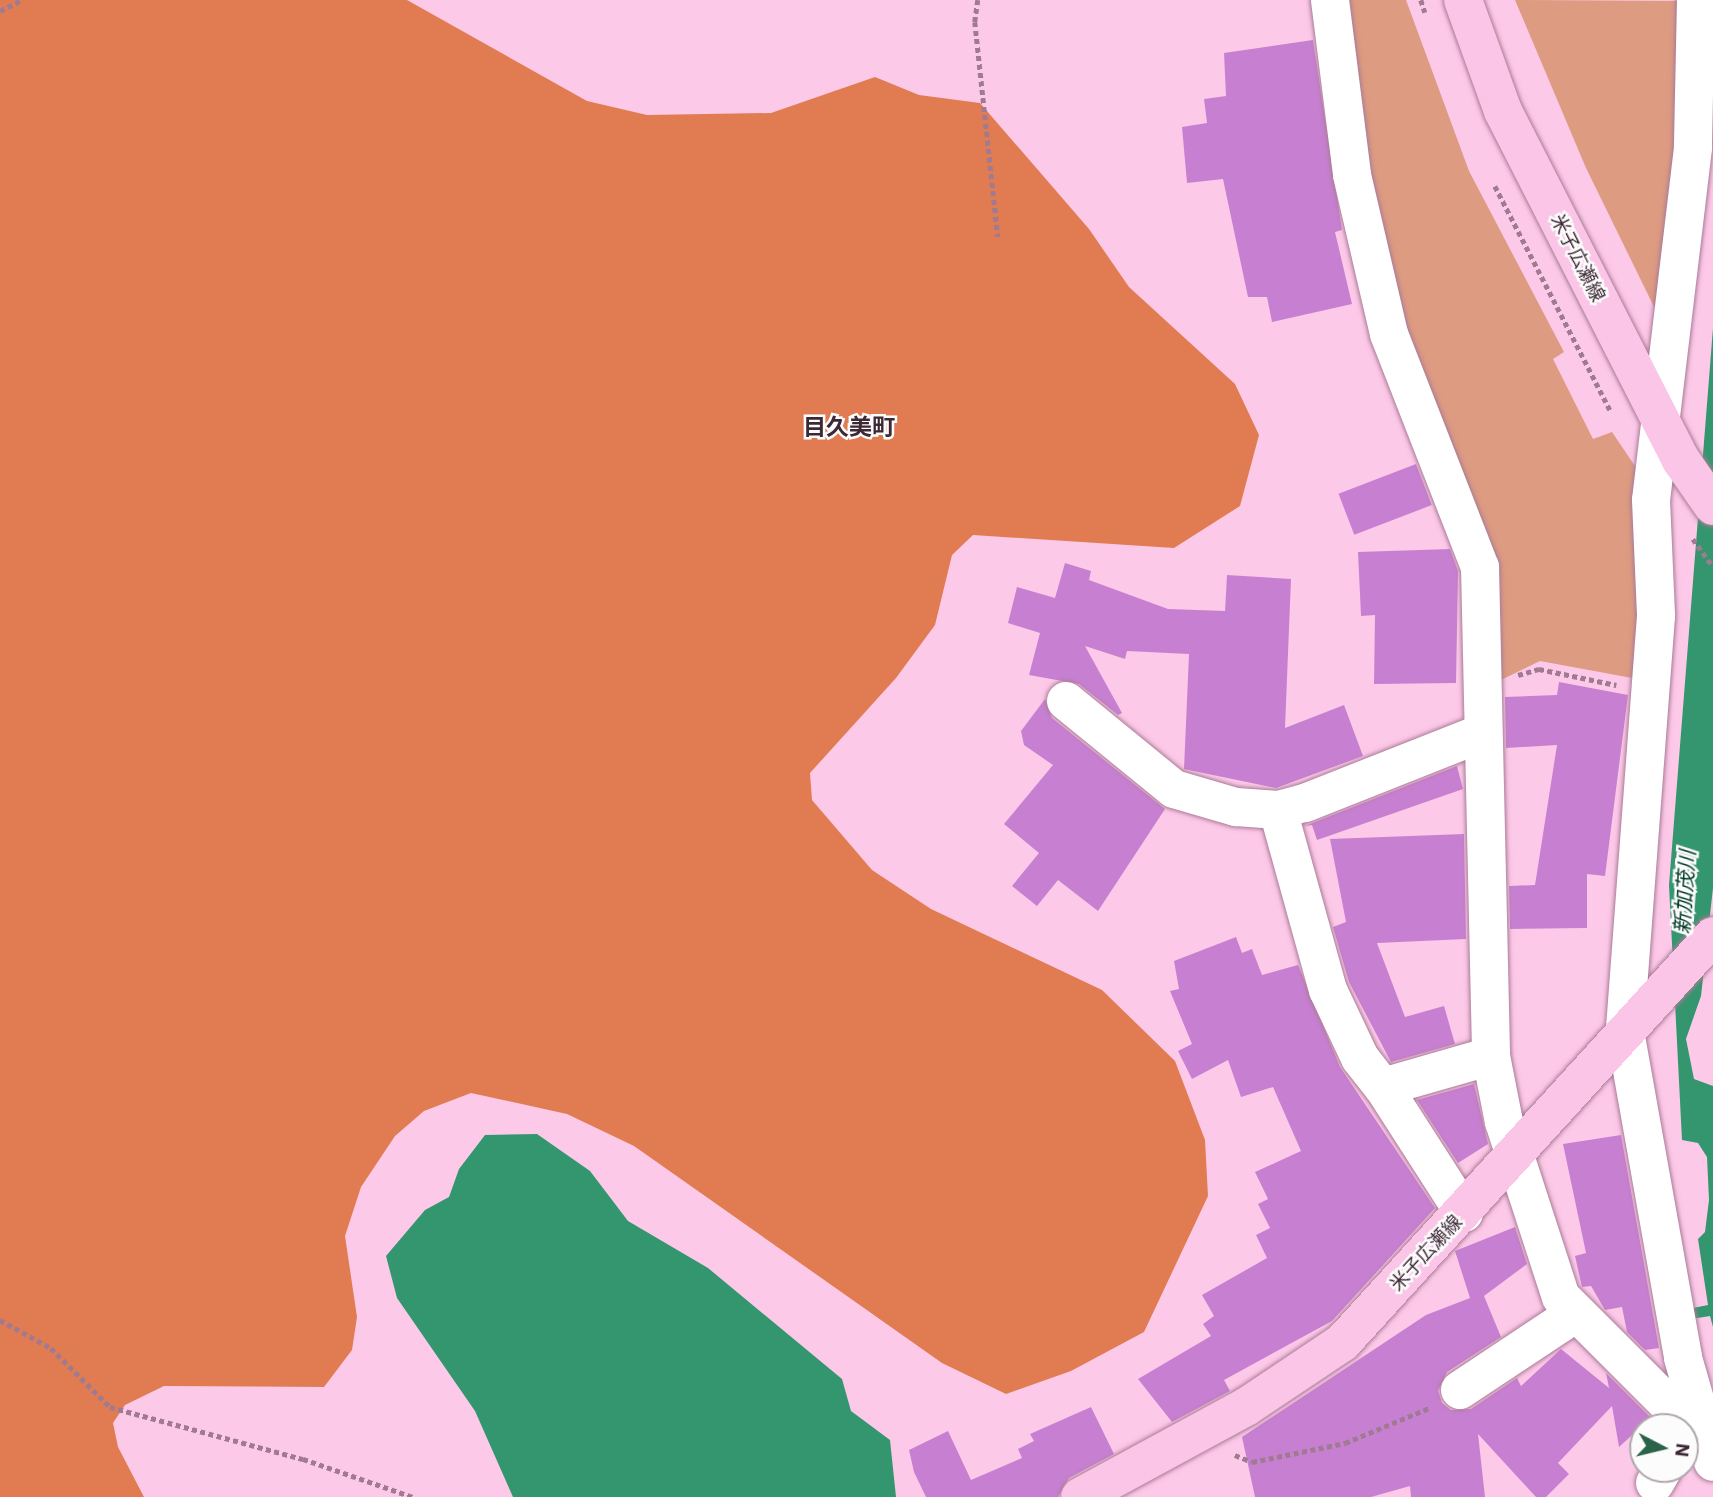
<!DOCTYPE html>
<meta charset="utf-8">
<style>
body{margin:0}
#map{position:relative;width:1713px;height:1497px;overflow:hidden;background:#fdc9e8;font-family:"IBM Plex Sans","Noto Sans JP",sans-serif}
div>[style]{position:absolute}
.green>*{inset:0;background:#dd9b81}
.forest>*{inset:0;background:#e17c52}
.water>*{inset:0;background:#34966e}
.building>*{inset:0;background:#c780d1;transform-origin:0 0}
.path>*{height:4.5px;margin-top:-2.25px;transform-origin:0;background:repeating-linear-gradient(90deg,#9f7a90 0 5px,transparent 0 8.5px)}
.roads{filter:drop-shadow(0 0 2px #aa7b97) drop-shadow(0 0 2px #aa7b97)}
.minor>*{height:38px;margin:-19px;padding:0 19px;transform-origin:19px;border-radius:19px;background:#fff}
.major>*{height:38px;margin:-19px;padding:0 19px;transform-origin:19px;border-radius:19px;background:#fac5e6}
span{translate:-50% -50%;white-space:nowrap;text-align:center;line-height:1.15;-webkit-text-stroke:5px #fcfcfc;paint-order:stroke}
.street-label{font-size:19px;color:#3d2935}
.water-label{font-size:21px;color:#003a25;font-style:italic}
.quarter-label{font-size:23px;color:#3d2935;font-weight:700}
.north{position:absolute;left:1629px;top:1413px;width:70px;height:70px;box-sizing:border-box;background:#fcfcfc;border:2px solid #b0a8ac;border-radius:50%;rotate:97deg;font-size:19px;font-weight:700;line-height:28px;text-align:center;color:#3d2935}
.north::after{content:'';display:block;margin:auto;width:24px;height:32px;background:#2b634a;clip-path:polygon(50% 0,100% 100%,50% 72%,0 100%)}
</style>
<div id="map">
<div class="green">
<div style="clip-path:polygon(1334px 0,1406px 0,1469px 171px,1564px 352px,1553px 359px,1593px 439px,1612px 432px,1641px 475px,1643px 680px,1540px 661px,1495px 683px,1483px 557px,1405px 351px)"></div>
<div style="clip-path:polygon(1515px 0,1684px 1px,1685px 68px,1659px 317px,1586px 168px)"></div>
</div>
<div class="forest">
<div style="clip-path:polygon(0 0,407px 0,587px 101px,647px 115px,771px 113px,875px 77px,919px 95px,980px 103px,1089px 229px,1129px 287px,1235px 384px,1259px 435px,1240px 506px,1174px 548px,973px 535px,952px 555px,935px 625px,896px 678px,810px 773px,812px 800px,872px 870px,931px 909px,1102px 990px,1175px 1061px,1205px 1140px,1208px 1196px,1144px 1332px,1071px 1371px,1006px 1394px,942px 1363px,634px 1146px,567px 1114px,471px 1093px,424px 1111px,395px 1136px,361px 1187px,345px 1236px,357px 1317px,352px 1350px,324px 1387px,164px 1386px,125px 1405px,113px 1423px,118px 1447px,144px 1497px,0 1497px)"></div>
</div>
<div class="water">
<div style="clip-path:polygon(1713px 328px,1713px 888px,1701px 996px,1686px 1039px,1694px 1079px,1713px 1086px,1713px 1327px,1710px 1316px,1685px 1320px,1683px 1310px,1708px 1305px,1698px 1239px,1705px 1232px,1709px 1200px,1707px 1157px,1698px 1143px,1682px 1140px,1669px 885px)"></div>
<div style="clip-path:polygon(537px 1134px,590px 1171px,628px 1221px,708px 1268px,842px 1379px,851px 1411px,890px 1440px,896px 1497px,513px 1497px,475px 1411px,397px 1298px,386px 1256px,425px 1210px,449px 1197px,459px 1169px,485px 1135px)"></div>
</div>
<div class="building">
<div style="clip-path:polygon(1313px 40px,1342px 230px,1335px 232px,1352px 304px,1272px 322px,1267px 297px,1248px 297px,1223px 179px,1187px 183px,1182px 127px,1207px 123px,1204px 99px,1226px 96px,1224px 53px)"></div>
<div style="left:1416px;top:464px;width:44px;height:83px;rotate:69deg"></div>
<div style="clip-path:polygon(1450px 549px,1458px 571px,1456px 683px,1374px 684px,1375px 615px,1361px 616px,1358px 552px)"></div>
<div style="clip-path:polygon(1065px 563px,1091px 571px,1089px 580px,1168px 609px,1225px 611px,1227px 575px,1291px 579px,1285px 728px,1344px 705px,1363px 756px,1276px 788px,1184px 769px,1189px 654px,1127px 651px,1125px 659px,1085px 646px,1122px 713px,1118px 715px,1079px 684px,1029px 675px,1040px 633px,1008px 623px,1017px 587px,1055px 598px)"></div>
<div style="clip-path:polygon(1559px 682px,1628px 695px,1605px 876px,1587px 874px,1587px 928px,1510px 929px,1509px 886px,1535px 885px,1557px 745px,1506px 748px,1505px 697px,1557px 695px)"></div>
<div style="clip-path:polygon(1045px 699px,1052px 718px,1165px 809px,1098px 911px,1058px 880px,1037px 906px,1012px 886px,1039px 853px,1004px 824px,1053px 765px,1024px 745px,1021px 731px)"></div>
<div style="clip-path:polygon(1457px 766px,1463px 789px,1317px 840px,1312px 825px,1305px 826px)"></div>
<div style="clip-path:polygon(1464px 834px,1466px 939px,1377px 943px,1405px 1017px,1444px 1006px,1455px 1044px,1391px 1062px,1349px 982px,1333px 927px,1346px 922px,1330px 839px)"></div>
<div style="clip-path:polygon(1236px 937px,1242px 953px,1252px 949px,1262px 975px,1298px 965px,1340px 1067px,1435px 1208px,1332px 1321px,1224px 1380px,1230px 1391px,1172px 1422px,1138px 1379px,1211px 1336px,1203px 1324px,1214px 1316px,1202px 1295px,1267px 1258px,1256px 1235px,1270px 1228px,1258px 1204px,1268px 1199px,1255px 1172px,1301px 1151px,1273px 1087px,1241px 1097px,1228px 1060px,1192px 1079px,1178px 1051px,1192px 1044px,1170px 991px,1179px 989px,1174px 961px)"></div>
<div style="clip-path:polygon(1474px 1084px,1488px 1144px,1458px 1163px,1417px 1100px)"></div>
<div style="clip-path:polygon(1621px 1135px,1659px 1348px,1645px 1350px,1627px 1332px,1622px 1307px,1605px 1310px,1591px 1286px,1582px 1287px,1575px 1256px,1586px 1253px,1563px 1144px)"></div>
<div style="clip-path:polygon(1515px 1227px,1527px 1264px,1484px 1296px,1501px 1337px,1447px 1372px,1438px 1391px,1442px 1403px,1451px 1410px,1471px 1409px,1517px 1378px,1521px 1386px,1561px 1349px,1609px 1388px,1606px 1373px,1651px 1418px,1619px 1447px,1612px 1406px,1558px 1463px,1569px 1474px,1546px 1497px,1536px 1497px,1478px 1434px,1485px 1497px,1411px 1497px,1410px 1486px,1371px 1497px,1255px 1497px,1242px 1437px,1426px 1315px,1470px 1298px,1455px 1251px)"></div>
<div style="clip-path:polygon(1091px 1407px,1114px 1454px,1069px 1478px,1058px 1497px,926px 1497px,914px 1472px,909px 1450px,948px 1431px,971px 1480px,1022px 1458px,1018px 1449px,1034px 1441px,1030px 1434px)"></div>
</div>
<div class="path">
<div style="left:978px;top:0;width:22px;rotate:98deg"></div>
<div style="left:975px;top:22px;width:216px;rotate:83.9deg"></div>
<div style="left:1421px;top:0;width:13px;rotate:72deg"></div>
<div style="left:0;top:11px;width:25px;rotate:-27deg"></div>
<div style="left:1495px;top:186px;width:254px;rotate:62.8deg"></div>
<div style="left:1693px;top:539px;width:34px;rotate:54deg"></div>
<div style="left:1518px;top:675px;width:22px;rotate:-16deg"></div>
<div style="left:1539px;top:669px;width:79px;rotate:11.7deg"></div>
<div style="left:0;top:1320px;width:58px;rotate:28.8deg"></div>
<div style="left:51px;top:1348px;width:83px;rotate:45deg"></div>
<div style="left:110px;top:1407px;width:200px;rotate:15.1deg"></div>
<div style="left:303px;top:1459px;width:116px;rotate:19.1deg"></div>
<div style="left:1235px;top:1455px;width:18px;rotate:22deg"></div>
<div style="left:1252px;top:1462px;width:95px;rotate:-11.5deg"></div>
<div style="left:1345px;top:1443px;width:91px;rotate:-22.6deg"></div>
</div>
<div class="roads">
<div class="minor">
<div style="left:1330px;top:0;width:176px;rotate:82.8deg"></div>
<div style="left:1352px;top:175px;width:163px;rotate:76.9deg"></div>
<div style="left:1389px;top:334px;width:250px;rotate:68.7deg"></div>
<div style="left:1480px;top:567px;width:489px;rotate:88.7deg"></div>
<div style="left:1491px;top:1056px;width:67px;rotate:78.9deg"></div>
<div style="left:1504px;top:1122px;width:184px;rotate:72deg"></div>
<div style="left:1561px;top:1297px;width:175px;rotate:45deg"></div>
<div style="left:1685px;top:1421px;width:17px;rotate:10deg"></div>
<div style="left:1696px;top:0;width:148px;rotate:91.2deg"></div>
<div style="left:1693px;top:148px;width:354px;rotate:96.8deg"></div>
<div style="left:1651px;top:500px;width:116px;rotate:87.5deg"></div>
<div style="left:1656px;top:616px;width:416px;rotate:94.3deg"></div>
<div style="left:1625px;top:1031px;width:332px;rotate:79.9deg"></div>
<div style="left:1683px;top:1358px;width:108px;rotate:73.9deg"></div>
<div style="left:1066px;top:701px;width:139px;rotate:39.2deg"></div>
<div style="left:1174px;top:789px;width:65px;rotate:16.2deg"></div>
<div style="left:1236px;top:807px;width:42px;rotate:4.1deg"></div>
<div style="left:1278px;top:810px;width:28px;rotate:-15deg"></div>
<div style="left:1305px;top:803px;width:190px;rotate:-21.6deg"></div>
<div style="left:1278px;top:810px;width:187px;rotate:74.5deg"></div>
<div style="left:1328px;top:990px;width:75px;rotate:64.8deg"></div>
<div style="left:1360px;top:1058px;width:37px;rotate:52deg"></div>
<div style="left:1464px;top:1213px;width:150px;rotate:-122.7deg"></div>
<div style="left:1383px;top:1087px;width:112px;rotate:-16deg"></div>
<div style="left:1460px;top:1390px;width:139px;rotate:-33.6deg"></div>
<div style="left:1655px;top:1483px;width:16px;rotate:-60deg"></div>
</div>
<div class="major">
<div style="left:1463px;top:0;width:118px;rotate:70.2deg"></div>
<div style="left:1503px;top:111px;width:392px;rotate:63deg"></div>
<div style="left:1681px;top:460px;width:56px;rotate:55.2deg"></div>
<div style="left:1080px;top:1497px;width:189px;rotate:-28.5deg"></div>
<div style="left:1246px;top:1407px;width:117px;rotate:-33.8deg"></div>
<div style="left:1343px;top:1342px;width:549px;rotate:-47.66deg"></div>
</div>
</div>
<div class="street-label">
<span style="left:1578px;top:258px;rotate:63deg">米子広瀬線</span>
<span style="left:1426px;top:1253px;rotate:-47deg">米子広瀬線</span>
</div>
<div class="water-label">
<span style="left:1684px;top:892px;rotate:-86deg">新加茂川</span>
</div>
<div class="quarter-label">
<span style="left:849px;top:426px">目久美町</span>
</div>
<div class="north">N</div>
</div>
